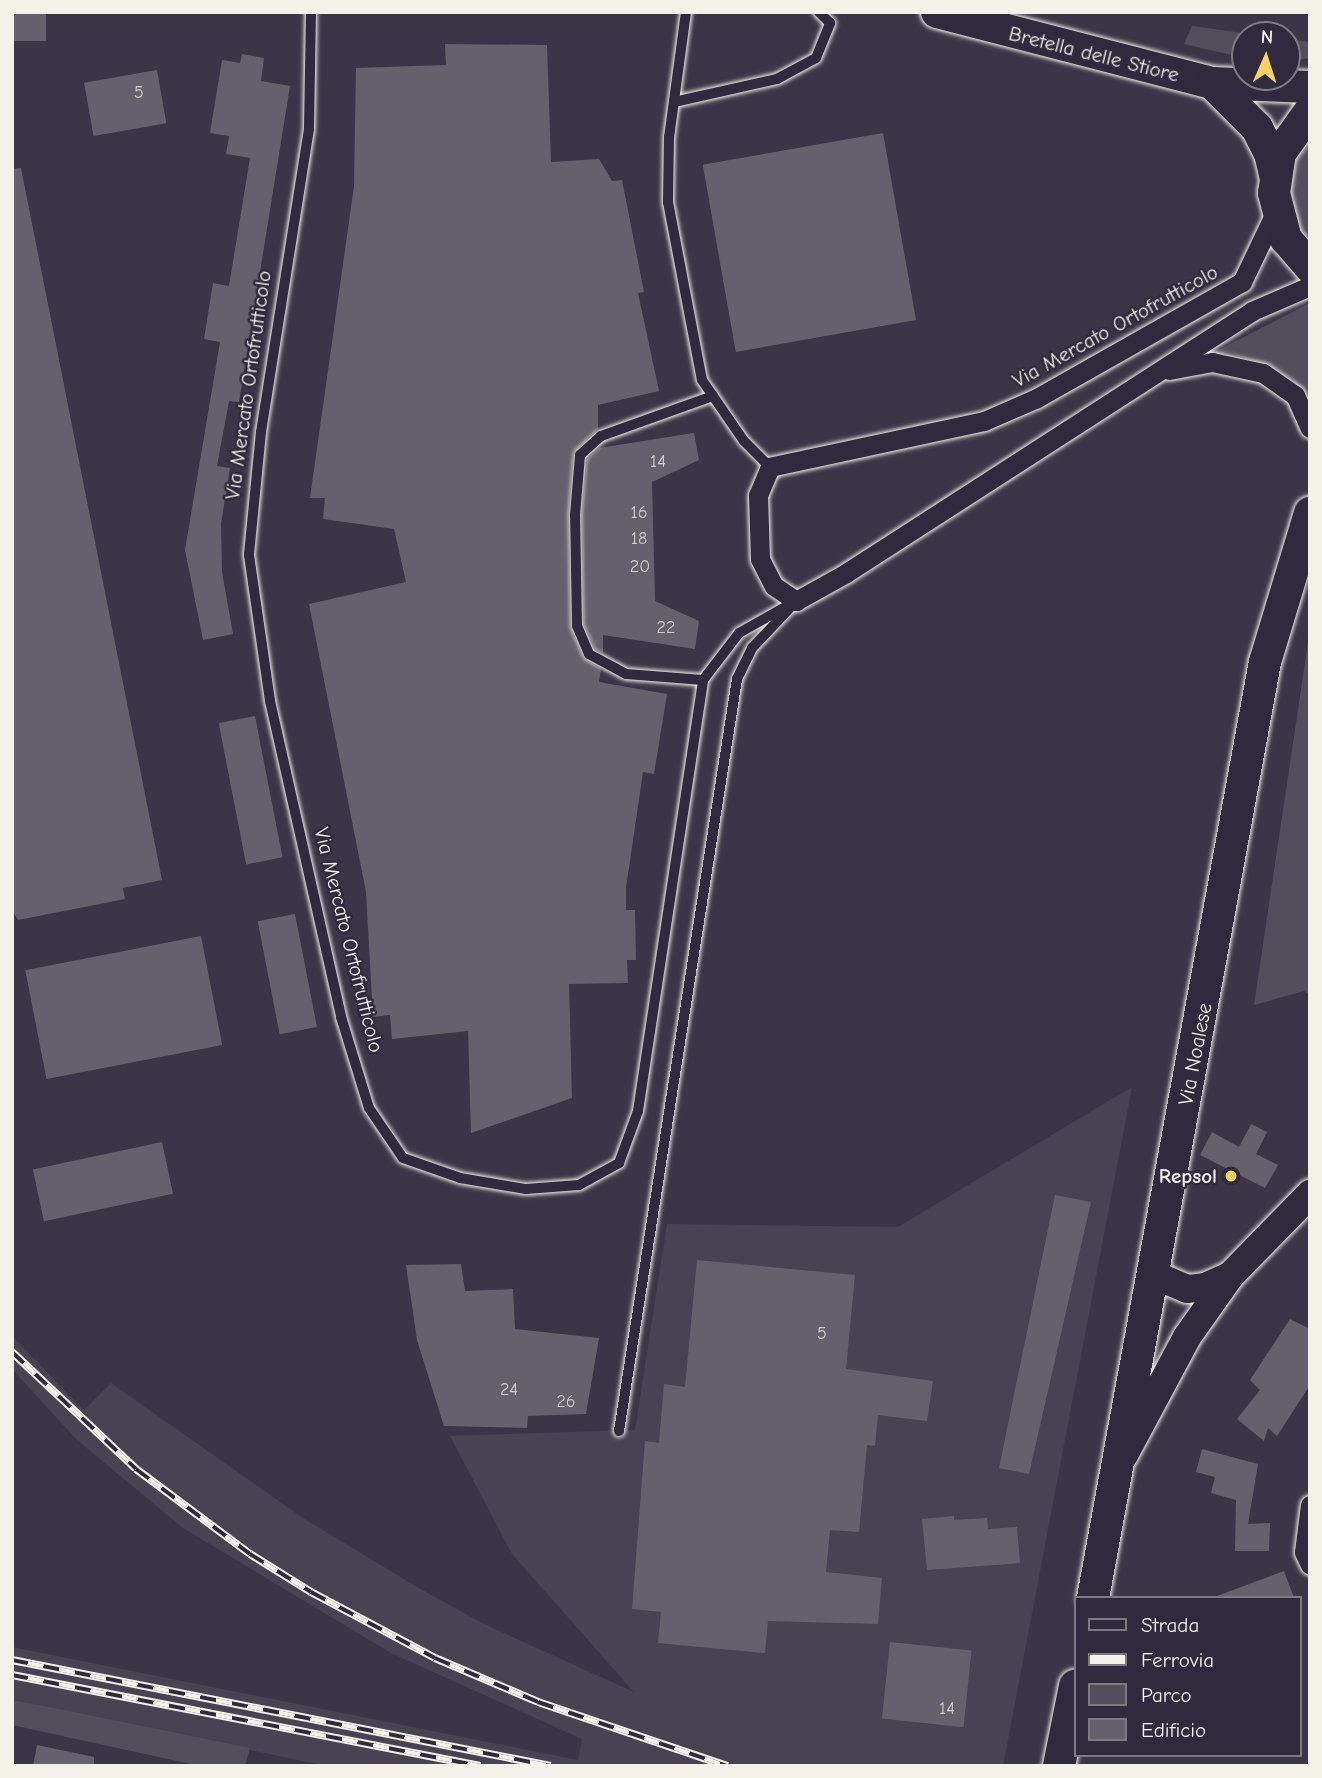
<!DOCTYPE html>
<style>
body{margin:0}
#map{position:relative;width:1322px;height:1778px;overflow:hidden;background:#3b3647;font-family:"Comic Neue",sans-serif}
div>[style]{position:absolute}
.built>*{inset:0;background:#484352}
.green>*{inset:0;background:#534e5c}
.building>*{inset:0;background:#65616c;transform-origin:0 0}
.roads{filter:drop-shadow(0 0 2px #f4f1e8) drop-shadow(0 0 2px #f4f1e8)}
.service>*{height:10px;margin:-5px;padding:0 5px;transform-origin:5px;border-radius:5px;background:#2f2a3d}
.minor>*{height:19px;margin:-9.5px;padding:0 9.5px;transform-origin:9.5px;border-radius:9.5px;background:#2f2a3d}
.secondary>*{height:28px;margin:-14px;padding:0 14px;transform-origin:14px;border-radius:14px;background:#2f2a3d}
.primary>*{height:32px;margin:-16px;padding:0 16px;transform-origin:16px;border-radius:16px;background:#2f2a3d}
.rail>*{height:8px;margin-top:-4px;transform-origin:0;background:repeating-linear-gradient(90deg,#2f2a3d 0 16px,#f4f1e8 0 32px);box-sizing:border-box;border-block:2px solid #f4f1e8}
.dots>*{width:19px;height:19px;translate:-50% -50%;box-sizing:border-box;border:4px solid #2f2a3d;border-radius:50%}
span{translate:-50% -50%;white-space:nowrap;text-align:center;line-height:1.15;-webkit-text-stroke:5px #2f2a3d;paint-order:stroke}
.number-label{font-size:18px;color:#d0cdc9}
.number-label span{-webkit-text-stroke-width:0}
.street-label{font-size:21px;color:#f4f1e8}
.poi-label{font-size:21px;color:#f4f1e8;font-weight:700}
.right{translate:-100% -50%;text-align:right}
.frame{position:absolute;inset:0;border:14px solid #f4f1e8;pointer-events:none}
.legend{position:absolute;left:1074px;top:1596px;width:228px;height:161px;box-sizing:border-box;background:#2f2a3d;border:2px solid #7e7a81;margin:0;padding:9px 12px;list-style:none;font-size:21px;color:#f4f1e8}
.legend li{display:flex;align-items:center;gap:14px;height:35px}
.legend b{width:35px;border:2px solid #7e7a81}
.north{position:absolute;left:1231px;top:21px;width:70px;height:70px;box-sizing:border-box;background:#2f2a3d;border:2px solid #7e7a81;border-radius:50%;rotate:3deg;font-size:19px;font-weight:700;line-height:28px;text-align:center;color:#f4f1e8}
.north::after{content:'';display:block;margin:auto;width:24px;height:32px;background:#ffd166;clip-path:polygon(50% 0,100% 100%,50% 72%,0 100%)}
</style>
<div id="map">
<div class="built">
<div style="clip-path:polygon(1132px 1087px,1003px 1766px,326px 1766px,12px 1700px,12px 1647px,578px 1760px,582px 1739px,391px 1653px,183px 1528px,77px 1440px,12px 1369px,12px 1336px,84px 1410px,111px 1383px,303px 1518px,417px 1587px,484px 1624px,634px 1692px,512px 1554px,450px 1436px,635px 1430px,667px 1224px,898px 1227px)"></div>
</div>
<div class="green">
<div style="clip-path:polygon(1192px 26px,1257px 35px,1245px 35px,1245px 58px,1184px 44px)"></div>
<div style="clip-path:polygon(1287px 39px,1310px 42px,1310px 58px,1287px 61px)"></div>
<div style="clip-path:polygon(1310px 135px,1310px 242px,1297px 225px,1289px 198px,1291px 170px)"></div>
<div style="clip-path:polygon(1310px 303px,1310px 408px,1295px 382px,1275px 368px,1231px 353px,1209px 355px)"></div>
<div style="clip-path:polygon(1310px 629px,1310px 995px,1304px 991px,1254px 1005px)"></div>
<div style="clip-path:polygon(12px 1700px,54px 1708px,250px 1748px,245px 1766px,200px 1766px,12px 1725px)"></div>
</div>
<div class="building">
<div style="left:12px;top:12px;width:34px;height:29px"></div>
<div style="clip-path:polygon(445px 44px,547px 45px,551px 162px,599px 159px,612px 181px,622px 180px,644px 292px,638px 293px,659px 391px,598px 405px,598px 429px,573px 453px,568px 515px,570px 626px,583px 658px,601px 669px,599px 682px,667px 694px,654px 774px,643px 772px,626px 888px,626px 910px,635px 910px,636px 960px,627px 960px,628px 983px,569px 984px,572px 1098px,471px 1133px,468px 1031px,392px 1039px,390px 1015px,373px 1017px,366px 892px,309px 604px,406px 582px,394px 529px,323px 519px,325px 498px,310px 498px,354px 186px,356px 68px,446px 65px)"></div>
<div style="clip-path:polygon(242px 54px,264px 58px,261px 81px,290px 86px,239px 402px,229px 401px,217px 466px,230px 468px,221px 524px,222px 572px,233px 634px,203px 640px,185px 550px,220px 342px,204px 339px,213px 283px,229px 286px,250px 158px,226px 154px,229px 136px,210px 133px,222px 60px,240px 63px)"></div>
<div style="left:157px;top:70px;width:54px;height:74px;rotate:80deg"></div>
<div style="left:883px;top:133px;width:190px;height:183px;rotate:80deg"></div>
<div style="clip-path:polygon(21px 168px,162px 880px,123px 888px,125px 899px,18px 920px,12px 910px,12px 169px)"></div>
<div style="clip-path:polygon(694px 433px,699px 460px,652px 482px,655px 601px,699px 621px,695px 649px,603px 635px,603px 653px,595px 649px,584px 624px,582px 515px,587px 459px,599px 448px)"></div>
<div style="left:255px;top:716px;width:144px;height:37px;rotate:79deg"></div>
<div style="left:295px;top:914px;width:115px;height:38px;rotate:79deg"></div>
<div style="left:201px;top:936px;width:111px;height:179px;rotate:79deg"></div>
<div style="clip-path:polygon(1251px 1124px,1267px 1132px,1256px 1154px,1278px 1165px,1265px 1188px,1200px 1155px,1212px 1132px,1239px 1147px)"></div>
<div style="left:162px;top:1142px;width:53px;height:132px;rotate:78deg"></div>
<div style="clip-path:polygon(1055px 1195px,1091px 1202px,1029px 1474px,999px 1468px)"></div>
<div style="clip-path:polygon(697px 1260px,855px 1275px,846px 1369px,933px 1381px,927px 1421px,878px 1415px,875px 1446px,867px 1445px,859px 1532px,830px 1530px,826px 1572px,882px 1578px,878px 1624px,768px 1621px,765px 1653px,658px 1643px,661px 1612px,632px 1609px,645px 1441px,659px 1443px,664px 1384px,685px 1387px)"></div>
<div style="clip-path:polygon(461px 1264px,465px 1291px,513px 1289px,515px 1329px,599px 1338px,586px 1414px,528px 1416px,527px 1428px,444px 1426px,417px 1340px,406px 1265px)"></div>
<div style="clip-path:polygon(1290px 1319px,1310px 1329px,1310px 1385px,1277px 1436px,1268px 1428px,1264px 1441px,1237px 1419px,1260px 1390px,1250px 1380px)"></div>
<div style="clip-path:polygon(1202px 1449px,1258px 1464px,1248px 1524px,1270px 1523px,1269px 1551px,1235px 1551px,1236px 1500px,1211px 1493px,1215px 1477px,1196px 1472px)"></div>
<div style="clip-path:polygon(954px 1516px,954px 1520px,987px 1518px,988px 1529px,1017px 1527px,1020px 1563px,927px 1570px,922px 1519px)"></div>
<div style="clip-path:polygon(1284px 1571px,1294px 1598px,1217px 1598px,1217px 1596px)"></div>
<div style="left:890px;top:1642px;width:82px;height:77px;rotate:6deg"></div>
<div style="clip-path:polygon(37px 1745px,94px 1757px,94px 1766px,33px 1766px)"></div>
</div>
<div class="roads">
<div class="service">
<div style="left:311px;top:12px;width:117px;rotate:91deg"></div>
<div style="left:309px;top:129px;width:307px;rotate:99deg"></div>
<div style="left:261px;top:432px;width:124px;rotate:95.6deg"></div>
<div style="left:249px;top:555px;width:148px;rotate:81.8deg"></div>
<div style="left:270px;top:701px;width:324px;rotate:77.3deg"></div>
<div style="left:341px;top:1017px;width:95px;rotate:72.9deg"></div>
<div style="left:369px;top:1108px;width:60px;rotate:55.8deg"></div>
<div style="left:403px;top:1158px;width:60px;rotate:19.3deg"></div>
<div style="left:460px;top:1178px;width:67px;rotate:9.5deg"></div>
<div style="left:526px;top:1189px;width:53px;rotate:-4.3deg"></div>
<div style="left:579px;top:1185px;width:46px;rotate:-28.8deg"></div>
<div style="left:619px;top:1163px;width:55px;rotate:-69.9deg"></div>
<div style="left:638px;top:1111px;width:436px;rotate:-81.4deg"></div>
<div style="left:703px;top:680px;width:59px;rotate:-52.5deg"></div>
<div style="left:739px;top:633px;width:65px;rotate:-29.3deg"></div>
<div style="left:686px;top:12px;width:126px;rotate:97.7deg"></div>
<div style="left:669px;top:137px;width:65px;rotate:90.9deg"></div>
<div style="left:668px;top:202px;width:181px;rotate:79.2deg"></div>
<div style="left:702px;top:380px;width:74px;rotate:55.5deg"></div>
<div style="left:744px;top:441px;width:37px;rotate:45deg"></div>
<div style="left:674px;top:102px;width:106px;rotate:-12.6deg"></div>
<div style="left:777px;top:79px;width:44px;rotate:-28.3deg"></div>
<div style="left:816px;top:58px;width:38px;rotate:-68deg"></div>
<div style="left:830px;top:23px;width:16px;rotate:-135deg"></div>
<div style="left:703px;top:680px;width:77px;rotate:-175.5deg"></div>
<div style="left:626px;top:674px;width:42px;rotate:-151.6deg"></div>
<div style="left:589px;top:654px;width:30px;rotate:-113deg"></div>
<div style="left:577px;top:626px;width:111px;rotate:-91deg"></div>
<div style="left:575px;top:515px;width:60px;rotate:-85.2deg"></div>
<div style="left:580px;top:455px;width:28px;rotate:-42deg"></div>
<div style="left:601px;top:436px;width:119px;rotate:-19.7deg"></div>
<div style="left:619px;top:1431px;width:761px;rotate:-81.08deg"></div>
<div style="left:737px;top:679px;width:34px;rotate:-64deg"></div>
<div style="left:752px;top:648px;width:54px;rotate:-46.5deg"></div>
</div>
<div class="minor">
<div style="left:1276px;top:211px;width:79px;rotate:115.6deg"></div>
<div style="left:1242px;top:282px;width:236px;rotate:150.5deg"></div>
<div style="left:1037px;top:398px;width:58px;rotate:156.5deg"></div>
<div style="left:984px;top:421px;width:219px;rotate:167.9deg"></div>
<div style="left:770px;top:467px;width:30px;rotate:113deg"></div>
<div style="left:758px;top:495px;width:64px;rotate:88.2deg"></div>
<div style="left:760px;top:559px;width:30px;rotate:63deg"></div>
<div style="left:774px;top:586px;width:27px;rotate:34deg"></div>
<div style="left:796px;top:601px;width:57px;rotate:-29.2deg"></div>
<div style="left:846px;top:573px;width:483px;rotate:-32.8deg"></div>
<div style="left:1252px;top:311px;width:63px;rotate:-23.3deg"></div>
<div style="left:1169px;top:370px;width:44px;rotate:-10.5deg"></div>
<div style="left:1212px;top:362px;width:52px;rotate:12.2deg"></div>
<div style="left:1263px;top:373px;width:39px;rotate:35deg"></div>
<div style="left:1295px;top:395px;width:36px;rotate:66deg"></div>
<div style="left:1310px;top:1505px;width:47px;rotate:97.3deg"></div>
<div style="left:1304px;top:1552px;width:14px;rotate:65deg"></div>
</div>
<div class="secondary">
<div style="left:1152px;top:1274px;width:38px;rotate:23deg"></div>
<div style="left:1187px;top:1289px;width:18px;rotate:-6deg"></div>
<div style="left:1205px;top:1287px;width:27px;rotate:-24deg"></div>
<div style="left:1124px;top:1455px;width:134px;rotate:-61.9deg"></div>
<div style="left:1187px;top:1337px;width:75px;rotate:-54.8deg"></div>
<div style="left:1230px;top:1276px;width:115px;rotate:-45.7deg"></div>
</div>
<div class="primary">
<div style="left:937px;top:12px;width:284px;rotate:14.5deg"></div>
<div style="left:1212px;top:83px;width:98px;rotate:2.3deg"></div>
<div style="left:1212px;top:83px;width:64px;rotate:45deg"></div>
<div style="left:1257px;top:128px;width:28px;rotate:63deg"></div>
<div style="left:1270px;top:153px;width:23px;rotate:77deg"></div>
<div style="left:1310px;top:111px;width:52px;rotate:125.5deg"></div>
<div style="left:1280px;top:153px;width:40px;rotate:98.5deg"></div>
<div style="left:1274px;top:193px;width:48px;rotate:75.4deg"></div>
<div style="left:1286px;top:239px;width:37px;rotate:49deg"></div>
<div style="left:1093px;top:1598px;width:952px;rotate:-79.59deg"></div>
<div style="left:1265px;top:662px;width:156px;rotate:-73.2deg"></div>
<div style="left:1059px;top:1766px;width:82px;rotate:-78.7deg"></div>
</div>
</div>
<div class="rail">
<div style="left:12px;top:1352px;width:170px;rotate:43.3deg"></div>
<div style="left:136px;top:1469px;width:142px;rotate:36.7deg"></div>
<div style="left:250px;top:1554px;width:72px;rotate:31.9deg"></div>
<div style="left:311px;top:1592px;width:140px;rotate:28deg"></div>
<div style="left:435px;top:1658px;width:112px;rotate:23.1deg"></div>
<div style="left:538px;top:1702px;width:200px;rotate:18.7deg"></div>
<div style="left:12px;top:1660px;width:549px;rotate:11.13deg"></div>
<div style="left:12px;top:1675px;width:477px;rotate:11deg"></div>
</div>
<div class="dots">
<div style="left:1231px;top:1176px;background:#ffd166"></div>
</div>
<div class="number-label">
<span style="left:139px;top:93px">5</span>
<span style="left:658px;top:462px">14</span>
<span style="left:639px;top:513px">16</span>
<span style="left:639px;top:539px">18</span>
<span style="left:640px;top:567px">20</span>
<span style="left:666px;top:628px">22</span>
<span style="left:822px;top:1334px">5</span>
<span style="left:509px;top:1390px">24</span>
<span style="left:566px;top:1402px">26</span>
<span style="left:947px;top:1709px">14</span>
</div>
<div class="street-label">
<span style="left:1094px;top:54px;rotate:14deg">Bretella delle Stiore</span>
<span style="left:1115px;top:326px;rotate:-29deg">Via Mercato Ortofrutticolo</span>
<span style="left:248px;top:385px;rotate:-82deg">Via Mercato Ortofrutticolo</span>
<span style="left:349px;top:940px;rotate:76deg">Via Mercato Ortofrutticolo</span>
<span style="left:1195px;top:1054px;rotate:-79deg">Via Noalese</span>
</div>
<div class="poi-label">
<span class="right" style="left:1217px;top:1176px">Repsol</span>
</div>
<div class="frame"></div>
<ul class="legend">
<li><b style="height:9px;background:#2f2a3d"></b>Strada</li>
<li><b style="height:9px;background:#f4f1e8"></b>Ferrovia</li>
<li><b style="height:19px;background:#534e5c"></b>Parco</li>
<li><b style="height:19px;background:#65616c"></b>Edificio</li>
</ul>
<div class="north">N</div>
</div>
